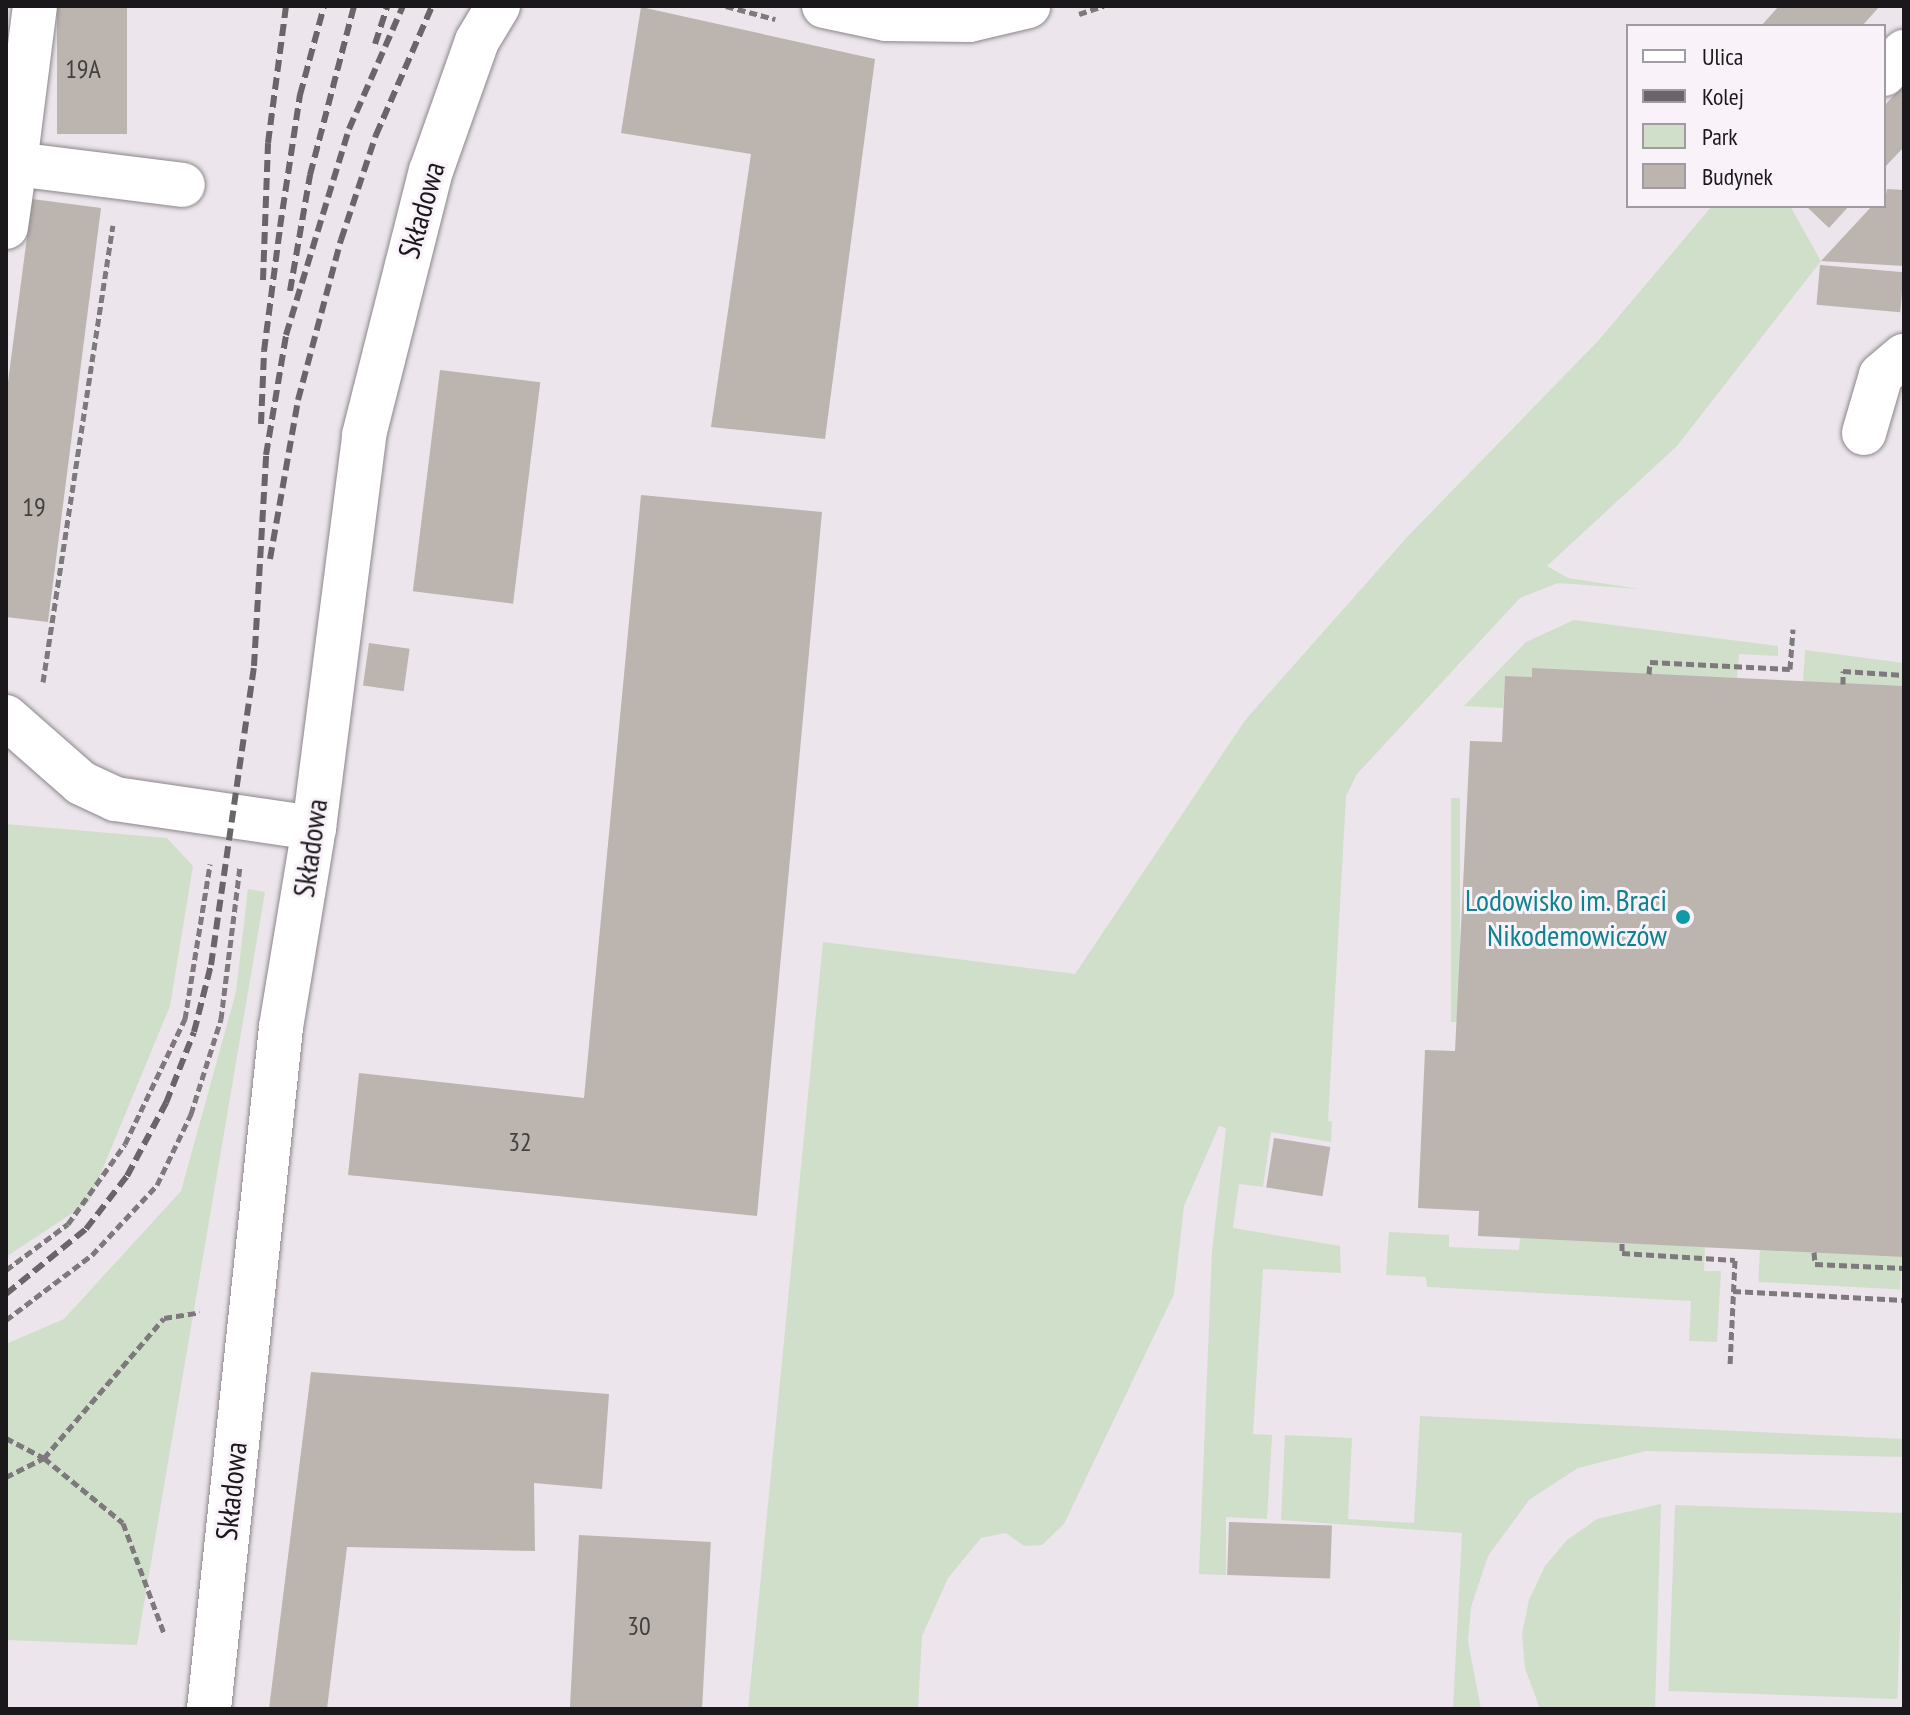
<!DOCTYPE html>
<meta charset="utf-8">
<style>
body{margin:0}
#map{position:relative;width:1910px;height:1715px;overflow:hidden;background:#ece5eb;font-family:"PT Sans Narrow",sans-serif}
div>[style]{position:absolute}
.green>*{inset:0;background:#d0dfca;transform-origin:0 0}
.building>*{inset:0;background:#bbb4af;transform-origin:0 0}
.path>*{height:5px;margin-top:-2.5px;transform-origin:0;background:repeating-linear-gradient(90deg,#7d797d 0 8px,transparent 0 12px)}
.roads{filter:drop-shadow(0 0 2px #8c868b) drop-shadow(0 0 2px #8c868b)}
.minor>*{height:44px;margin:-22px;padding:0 22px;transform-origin:22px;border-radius:22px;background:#fff}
.rail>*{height:6px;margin-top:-3px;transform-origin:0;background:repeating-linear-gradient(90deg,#696568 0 12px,transparent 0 18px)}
.dots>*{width:22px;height:22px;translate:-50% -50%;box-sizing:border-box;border:4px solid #f9f3f9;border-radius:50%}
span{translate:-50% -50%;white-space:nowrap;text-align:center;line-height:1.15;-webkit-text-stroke:6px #f9f3f9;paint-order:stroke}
.number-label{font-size:26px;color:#423f3f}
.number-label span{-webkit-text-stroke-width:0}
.street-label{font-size:30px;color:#1a181a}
.culture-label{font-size:30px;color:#0d838f}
.right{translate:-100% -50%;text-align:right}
.frame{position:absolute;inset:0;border:8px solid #1a181a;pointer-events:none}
.legend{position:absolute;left:1626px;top:24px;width:260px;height:184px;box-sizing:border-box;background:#f9f3f9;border:2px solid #a09ba0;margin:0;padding:10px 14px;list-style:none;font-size:24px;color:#1a181a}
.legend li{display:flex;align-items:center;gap:16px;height:40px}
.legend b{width:40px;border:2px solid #a09ba0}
</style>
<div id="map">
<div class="green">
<div style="clip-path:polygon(1712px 206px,1790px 206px,1821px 261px,1677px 446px,1547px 566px,1568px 578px,1639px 589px,1558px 583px,1520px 598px,1357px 774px,1346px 796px,1328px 1121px,1332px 1122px,1331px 1142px,1271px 1132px,1263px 1187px,1239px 1184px,1233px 1228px,1340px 1246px,1341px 1273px,1263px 1269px,1253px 1434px,1272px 1435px,1267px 1519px,1226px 1517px,1226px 1575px,1199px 1574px,1212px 1251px,1226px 1128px,1219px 1126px,1184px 1206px,1174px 1294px,1064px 1524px,1042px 1545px,1024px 1546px,1006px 1533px,981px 1538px,948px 1578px,922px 1636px,918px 1709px,748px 1709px,823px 942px,1075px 974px,1246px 719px,1409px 535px,1598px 341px)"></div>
<div style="clip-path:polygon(1574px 620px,1778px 646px,1778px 656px,1739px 654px,1737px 678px,1532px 669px,1532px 677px,1505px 676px,1503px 708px,1464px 706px,1526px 642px)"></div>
<div style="clip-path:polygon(1805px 650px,1904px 663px,1904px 686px,1803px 682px)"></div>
<div style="left:1451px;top:798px;width:9px;height:224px"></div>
<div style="clip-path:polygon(6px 824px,167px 838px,193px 866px,170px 1006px,89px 1202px,6px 1257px)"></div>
<div style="clip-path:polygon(248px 889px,265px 892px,137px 1645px,6px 1640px,6px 1344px,64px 1319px,181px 1191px,236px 992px)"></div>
<div style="clip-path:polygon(1389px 1232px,1449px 1235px,1449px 1247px,1519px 1250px,1520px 1238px,1705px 1247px,1704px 1271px,1721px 1271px,1717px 1342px,1689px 1341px,1691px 1301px,1427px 1287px,1426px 1277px,1386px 1275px)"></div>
<div style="left:1760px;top:1249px;width:142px;height:33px;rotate:3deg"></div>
<div style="clip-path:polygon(1420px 1416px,1904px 1439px,1904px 1457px,1646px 1451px,1578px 1468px,1529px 1500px,1488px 1556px,1471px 1607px,1468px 1641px,1481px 1709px,1453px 1709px,1462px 1533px,1281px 1520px,1285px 1435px,1352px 1438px,1348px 1519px,1414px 1523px)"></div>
<div style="clip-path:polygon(1661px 1504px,1655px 1709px,1540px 1709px,1525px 1668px,1522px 1634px,1529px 1600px,1545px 1566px,1567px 1540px,1597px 1519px)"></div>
<div style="left:1675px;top:1505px;width:229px;height:186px;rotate:2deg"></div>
</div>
<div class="building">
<div style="left:57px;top:6px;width:70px;height:128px"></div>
<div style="clip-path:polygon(1779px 6px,1880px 6px,1862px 26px,1761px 26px)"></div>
<div style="clip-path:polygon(641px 7px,875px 59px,825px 439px,711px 427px,751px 154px,621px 133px)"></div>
<div style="clip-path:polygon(1904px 84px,1904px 147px,1884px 168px,1884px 106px)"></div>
<div style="clip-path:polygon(1887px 189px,1904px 190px,1904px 266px,1821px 261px,1872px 206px,1884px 206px)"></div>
<div style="clip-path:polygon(32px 199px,101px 208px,48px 622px,6px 617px,6px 397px)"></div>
<div style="clip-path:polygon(1806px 206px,1849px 206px,1829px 228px)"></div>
<div style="left:1820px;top:265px;width:84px;height:40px;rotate:5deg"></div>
<div style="left:440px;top:370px;width:101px;height:223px;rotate:7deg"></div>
<div style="clip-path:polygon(641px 495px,822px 512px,757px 1216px,348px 1175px,359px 1073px,584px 1098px)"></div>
<div style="left:369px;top:643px;width:41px;height:43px;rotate:8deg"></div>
<div style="clip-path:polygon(1532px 668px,1904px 686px,1904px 1257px,1478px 1236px,1479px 1211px,1418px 1208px,1425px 1050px,1455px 1051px,1470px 741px,1502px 742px,1505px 676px,1532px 677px)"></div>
<div style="left:1274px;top:1138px;width:57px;height:50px;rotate:9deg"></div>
<div style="clip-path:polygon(311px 1372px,609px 1394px,602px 1489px,534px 1483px,535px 1551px,347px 1547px,327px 1709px,269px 1709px)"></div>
<div style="left:1229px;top:1522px;width:103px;height:53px;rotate:2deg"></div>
<div style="left:579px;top:1535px;width:132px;height:174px;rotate:3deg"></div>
</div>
<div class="path">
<div style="left:726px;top:6px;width:51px;rotate:14.9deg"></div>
<div style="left:1079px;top:14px;width:26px;rotate:-18deg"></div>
<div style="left:1649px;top:674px;width:12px;rotate:-85deg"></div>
<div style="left:1650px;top:662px;width:140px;rotate:2.9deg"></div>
<div style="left:1790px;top:669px;width:40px;rotate:-85.7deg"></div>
<div style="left:43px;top:682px;width:462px;rotate:-81.3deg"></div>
<div style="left:1843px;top:684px;width:13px;rotate:-90deg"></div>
<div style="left:1843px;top:671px;width:61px;rotate:3.8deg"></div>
<div style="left:1622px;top:1243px;width:10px;rotate:90deg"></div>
<div style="left:1622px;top:1253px;width:113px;rotate:3.5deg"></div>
<div style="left:1735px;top:1260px;width:107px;rotate:92.7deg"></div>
<div style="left:1814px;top:1252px;width:12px;rotate:85deg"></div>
<div style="left:1815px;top:1264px;width:89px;rotate:2.6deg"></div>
<div style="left:6px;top:1270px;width:77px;rotate:-36.6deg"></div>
<div style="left:68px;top:1224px;width:98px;rotate:-54.5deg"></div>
<div style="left:125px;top:1144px;width:139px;rotate:-64.4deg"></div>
<div style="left:185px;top:1019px;width:157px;rotate:-80.8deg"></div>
<div style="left:1733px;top:1291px;width:171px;rotate:3deg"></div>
<div style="left:6px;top:1320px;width:108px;rotate:-37.1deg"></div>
<div style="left:92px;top:1255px;width:96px;rotate:-47.1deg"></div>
<div style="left:157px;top:1185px;width:79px;rotate:-64.4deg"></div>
<div style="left:191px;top:1114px;width:100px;rotate:-72.5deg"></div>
<div style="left:221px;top:1019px;width:153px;rotate:-82.9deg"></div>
<div style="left:6px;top:1438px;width:43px;rotate:27.8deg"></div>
<div style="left:44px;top:1458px;width:102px;rotate:39.4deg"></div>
<div style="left:123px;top:1523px;width:117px;rotate:69.6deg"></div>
<div style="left:6px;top:1477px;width:42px;rotate:-26.6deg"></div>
<div style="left:44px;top:1458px;width:184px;rotate:-49.4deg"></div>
<div style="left:164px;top:1318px;width:36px;rotate:-9deg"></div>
</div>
<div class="roads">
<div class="minor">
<div style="left:824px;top:6px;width:63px;rotate:11.8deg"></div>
<div style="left:886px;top:19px;width:83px;rotate:0.7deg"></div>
<div style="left:969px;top:20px;width:61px;rotate:-13.3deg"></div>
<div style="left:1884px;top:74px;width:30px;rotate:-48deg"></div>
<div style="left:15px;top:164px;width:159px;rotate:-82.8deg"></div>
<div style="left:6px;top:227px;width:64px;rotate:-81.9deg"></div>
<div style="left:15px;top:164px;width:169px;rotate:7.1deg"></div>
<div style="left:1864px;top:433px;width:60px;rotate:-73.7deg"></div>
<div style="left:1881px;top:375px;width:30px;rotate:-40deg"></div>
<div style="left:6px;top:717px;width:100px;rotate:41.3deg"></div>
<div style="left:81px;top:783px;width:38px;rotate:25deg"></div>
<div style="left:115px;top:799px;width:201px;rotate:8.3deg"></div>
<div style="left:209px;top:1709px;width:686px;rotate:-83.97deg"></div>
<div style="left:281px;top:1027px;width:202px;rotate:-80.6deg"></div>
<div style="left:314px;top:828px;width:396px;rotate:-82.7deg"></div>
<div style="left:364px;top:435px;width:272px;rotate:-75.8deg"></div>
<div style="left:431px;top:171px;width:138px;rotate:-70.5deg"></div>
<div style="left:477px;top:41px;width:41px;rotate:-59deg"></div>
</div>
</div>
<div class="rail">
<div style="left:375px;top:44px;width:40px;rotate:-72deg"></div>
<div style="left:263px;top:280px;width:137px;rotate:-87.9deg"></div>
<div style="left:268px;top:143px;width:138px;rotate:-82.5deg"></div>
<div style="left:290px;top:291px;width:118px;rotate:-80.2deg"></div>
<div style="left:310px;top:175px;width:175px;rotate:-75.4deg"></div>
<div style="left:261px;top:424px;width:73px;rotate:-87.6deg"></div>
<div style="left:264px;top:351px;width:125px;rotate:-82.6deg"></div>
<div style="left:280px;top:227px;width:134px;rotate:-81.4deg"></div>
<div style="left:300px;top:95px;width:92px;rotate:-74.9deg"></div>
<div style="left:270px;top:559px;width:161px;rotate:-80deg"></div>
<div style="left:298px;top:400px;width:166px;rotate:-75deg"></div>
<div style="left:341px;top:240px;width:111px;rotate:-71.6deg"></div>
<div style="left:376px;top:135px;width:141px;rotate:-66.5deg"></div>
<div style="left:6px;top:1294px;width:103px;rotate:-39.1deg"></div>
<div style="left:86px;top:1229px;width:67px;rotate:-52.3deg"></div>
<div style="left:127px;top:1176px;width:83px;rotate:-61.9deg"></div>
<div style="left:166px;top:1103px;width:76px;rotate:-68.5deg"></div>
<div style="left:194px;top:1032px;width:69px;rotate:-75.8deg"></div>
<div style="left:211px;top:965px;width:302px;rotate:-81.8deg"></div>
<div style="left:254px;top:666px;width:211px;rotate:-86.7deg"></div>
<div style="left:266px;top:455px;width:122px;rotate:-80.5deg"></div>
<div style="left:286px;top:335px;width:215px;rotate:-73deg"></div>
<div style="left:349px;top:129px;width:134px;rotate:-66.3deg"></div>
</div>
<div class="dots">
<div style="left:1683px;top:917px;background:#0f9aa8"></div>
</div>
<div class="number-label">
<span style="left:83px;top:69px">19A</span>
<span style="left:34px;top:507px">19</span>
<span style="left:520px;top:1142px">32</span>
<span style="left:639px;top:1626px">30</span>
</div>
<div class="street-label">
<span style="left:421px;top:210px;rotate:-74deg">Składowa</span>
<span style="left:310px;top:848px;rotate:-82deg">Składowa</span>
<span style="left:231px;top:1491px;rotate:-84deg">Składowa</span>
</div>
<div class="culture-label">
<span class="right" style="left:1667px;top:917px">Lodowisko im. Braci<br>Nikodemowiczów</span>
</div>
<div class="frame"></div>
<ul class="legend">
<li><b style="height:10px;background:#fff"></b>Ulica</li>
<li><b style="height:10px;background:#696568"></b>Kolej</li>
<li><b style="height:22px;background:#d0dfca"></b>Park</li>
<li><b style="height:22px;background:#bbb4af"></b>Budynek</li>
</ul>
</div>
